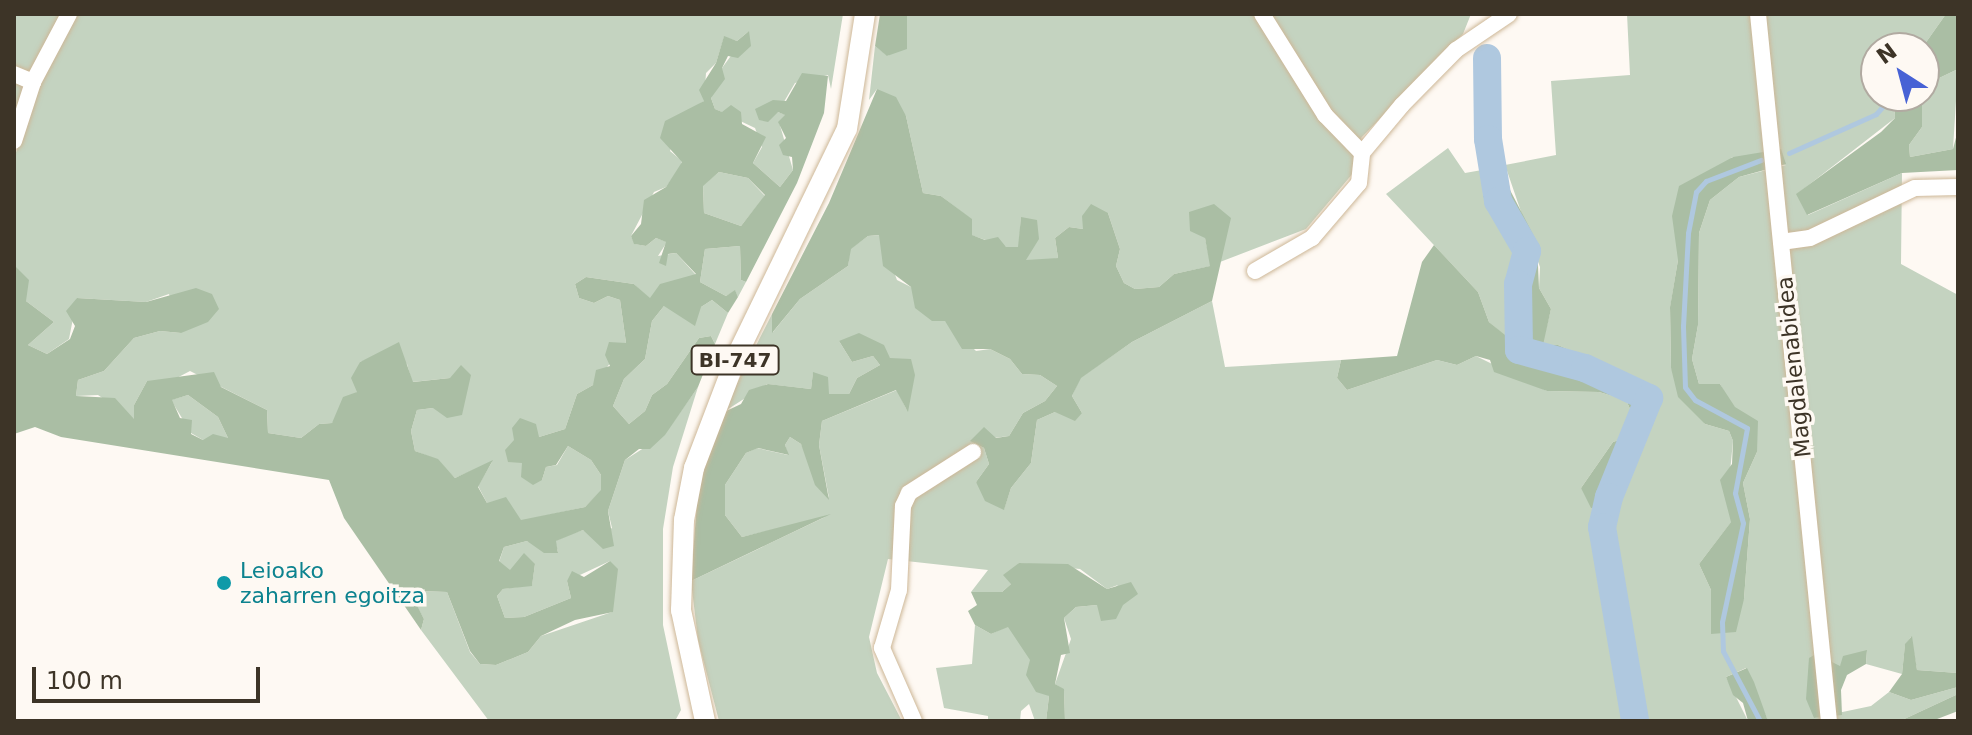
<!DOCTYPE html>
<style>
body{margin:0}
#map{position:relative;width:1972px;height:735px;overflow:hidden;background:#fef9f3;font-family:"DejaVu Sans",sans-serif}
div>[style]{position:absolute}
.green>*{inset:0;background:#c4d3c0}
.forest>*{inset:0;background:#aabea4}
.stream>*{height:5px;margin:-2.5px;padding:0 2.5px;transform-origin:2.5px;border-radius:2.5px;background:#afc8df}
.river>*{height:28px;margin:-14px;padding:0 14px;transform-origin:14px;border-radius:14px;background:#afc8df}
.roads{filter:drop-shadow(0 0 2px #cdb797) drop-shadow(0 0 2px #cdb797)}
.minor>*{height:16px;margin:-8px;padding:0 8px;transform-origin:8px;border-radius:8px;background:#fff}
.major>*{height:20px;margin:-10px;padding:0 10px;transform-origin:10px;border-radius:10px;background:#fff}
.dots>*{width:22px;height:22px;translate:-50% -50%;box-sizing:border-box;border:4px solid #fef9f3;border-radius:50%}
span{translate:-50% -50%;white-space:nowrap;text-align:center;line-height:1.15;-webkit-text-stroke:7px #fef9f3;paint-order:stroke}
.shield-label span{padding:2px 6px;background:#fef9f3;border:2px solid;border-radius:6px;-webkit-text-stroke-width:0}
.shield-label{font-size:20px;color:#3d3427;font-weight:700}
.street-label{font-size:22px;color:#3d3427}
.culture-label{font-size:22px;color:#0d838f}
.left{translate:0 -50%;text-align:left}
.frame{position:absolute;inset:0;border:16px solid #3d3427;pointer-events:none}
.north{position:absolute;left:1860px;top:32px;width:80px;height:80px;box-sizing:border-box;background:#fef9f3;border:2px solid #b1aaa1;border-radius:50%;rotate:324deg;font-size:22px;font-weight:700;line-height:32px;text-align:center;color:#3d3427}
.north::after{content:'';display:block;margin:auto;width:28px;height:36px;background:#4762d5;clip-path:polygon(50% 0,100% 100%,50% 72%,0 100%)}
.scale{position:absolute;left:32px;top:667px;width:228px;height:36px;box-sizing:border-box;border:4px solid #3d3427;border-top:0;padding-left:10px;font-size:24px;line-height:28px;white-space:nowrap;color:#3d3427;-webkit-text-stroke:6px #fef9f3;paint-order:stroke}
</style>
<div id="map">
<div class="green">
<div style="clip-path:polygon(14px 14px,61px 14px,14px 115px)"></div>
<div style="clip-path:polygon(75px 14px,843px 14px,831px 89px,828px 75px,795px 83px,778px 112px,786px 115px,779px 122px,793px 170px,780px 187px,753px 163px,762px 147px,755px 128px,715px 109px,711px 98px,722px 68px,749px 31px,737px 41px,724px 37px,716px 63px,706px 73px,704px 101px,682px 116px,670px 151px,682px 161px,680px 168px,666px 187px,654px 192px,631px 236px,635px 244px,646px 246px,656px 238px,667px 242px,658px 256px,676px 253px,696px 275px,650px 299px,634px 284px,586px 277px,575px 284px,579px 298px,594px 303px,608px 296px,620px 300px,626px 343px,593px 385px,577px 394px,565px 429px,539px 437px,522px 462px,542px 480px,546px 467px,557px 465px,568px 446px,591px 460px,601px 475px,601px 491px,585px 507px,521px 521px,487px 503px,478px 486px,492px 462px,455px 478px,438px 460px,415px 451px,411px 431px,417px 410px,433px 408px,450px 378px,412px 382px,407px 364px,386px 353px,360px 362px,357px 392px,332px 423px,319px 424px,301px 438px,268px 433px,267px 410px,190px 371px,171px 381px,147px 381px,134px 405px,135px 420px,98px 395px,76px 396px,78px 380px,104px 371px,134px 338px,160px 331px,181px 333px,169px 294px,146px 302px,77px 298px,69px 339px,47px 354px,28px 345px,54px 322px,26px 301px,14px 265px,14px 158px,38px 89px)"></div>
<div style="clip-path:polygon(907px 14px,1471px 14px,1463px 34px,1361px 138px,1354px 172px,1306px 229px,1220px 262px,1222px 240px,1205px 238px,1211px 266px,1174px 274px,1159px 287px,1135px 289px,1124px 283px,1116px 266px,1120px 249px,1108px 213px,1083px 229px,1069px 227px,1055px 238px,1058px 258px,1044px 262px,1025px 260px,1021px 217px,1019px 247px,1006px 247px,971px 235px,971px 219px,941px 196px,923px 193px,906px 116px,877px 89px,869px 100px,875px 46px,888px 56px)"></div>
<div style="clip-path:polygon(evenodd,1627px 14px,1946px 14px,1922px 48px,1876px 48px,1876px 96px,1894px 96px,1895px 118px,1797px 194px,1808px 215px,1902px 173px,1901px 264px,1958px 295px,1958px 673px,1917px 670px,1911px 637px,1905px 645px,1902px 674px,1866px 664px,1867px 651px,1840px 666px,1814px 718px,1871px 706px,1889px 692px,1911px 700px,1958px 687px,1958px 694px,1900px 721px,1768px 721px,1746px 668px,1726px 677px,1748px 721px,1065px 721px,1064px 690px,1055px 684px,1071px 639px,1064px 618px,1076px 607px,1097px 605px,1118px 585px,1107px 589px,1080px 569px,1019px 563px,1011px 584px,1002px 592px,971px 592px,988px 570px,888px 559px,869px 637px,877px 673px,902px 721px,719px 721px,698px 640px,691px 581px,825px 517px,742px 537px,725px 515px,725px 485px,746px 453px,757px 448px,788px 455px,785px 445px,790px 437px,801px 444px,829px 498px,819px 445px,822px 421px,897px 390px,907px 410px,890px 358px,839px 341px,852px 362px,873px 356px,880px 365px,857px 378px,849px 394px,828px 394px,813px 373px,811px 389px,767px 384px,722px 413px,772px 314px,773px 332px,800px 299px,848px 266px,850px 249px,868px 236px,880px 235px,897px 280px,911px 287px,976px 351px,990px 349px,1010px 359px,1022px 374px,1040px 375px,1057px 386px,1045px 401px,1023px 413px,1009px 436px,971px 441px,984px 448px,989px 464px,976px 482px,1004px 509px,1011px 488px,1031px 463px,1037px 420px,1055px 412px,1082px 413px,1072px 396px,1080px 378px,1132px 342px,1212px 301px,1225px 367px,1341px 360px,1337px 378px,1347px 390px,1437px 360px,1457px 365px,1476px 356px,1547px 391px,1599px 392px,1626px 400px,1631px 411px,1622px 439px,1613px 442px,1581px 488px,1617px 507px,1659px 404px,1657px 388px,1558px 345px,1542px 345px,1551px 309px,1539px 288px,1540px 267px,1505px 165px,1556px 155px,1551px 81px,1630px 75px,1627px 14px,1732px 157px,1786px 165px,1739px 177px,1710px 200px,1699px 233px,1698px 325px,1692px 359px,1699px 384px,1720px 384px,1757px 452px,1743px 483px,1750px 519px,1744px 599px,1711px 634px,1711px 590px,1699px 564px,1732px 521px,1727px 503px,1733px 441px,1729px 431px,1705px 424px,1671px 368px,1670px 308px,1678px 260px,1732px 157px)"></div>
<div style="clip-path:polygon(1958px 69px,1953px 149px,1910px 157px,1909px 145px,1922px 127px,1921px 98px,1935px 80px)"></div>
<div style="clip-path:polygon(1448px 148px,1465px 173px,1482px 170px,1483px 197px,1513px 244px,1505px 336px,1489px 322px,1478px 292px,1386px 194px)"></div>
<div style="clip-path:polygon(719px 172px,748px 178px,765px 196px,741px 226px,704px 213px,703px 185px)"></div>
<div style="clip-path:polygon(740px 246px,741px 280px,746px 282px,738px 297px,735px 291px,726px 296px,700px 282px,705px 249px)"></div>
<div style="clip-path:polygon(712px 300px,728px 313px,715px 344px,711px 336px,699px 338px,667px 384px,652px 395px,645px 411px,629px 424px,613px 406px,624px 379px,645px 359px,652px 321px,664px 306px,701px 307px)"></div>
<div style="clip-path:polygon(698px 387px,673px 467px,663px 529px,663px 625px,681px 710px,675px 721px,489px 721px,421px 630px,424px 619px,412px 598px,421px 591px,447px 592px,470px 652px,480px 664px,496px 665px,528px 652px,541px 636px,612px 612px,610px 561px,567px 581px,571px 598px,524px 617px,505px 618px,497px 596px,503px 589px,532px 585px,535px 564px,510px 571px,499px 562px,504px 547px,527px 541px,558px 552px,555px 541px,571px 534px,583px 530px,595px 537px,612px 528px,608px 511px,625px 460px,664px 435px)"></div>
<div style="clip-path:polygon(188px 395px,218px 417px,228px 438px,203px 440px,191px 433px,171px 400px)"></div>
<div style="clip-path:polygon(975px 625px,991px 634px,1008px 626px,1022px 643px,1049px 696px,1046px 721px,1035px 721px,1029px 704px,1021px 711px,1020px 721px,988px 721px,988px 716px,944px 708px,936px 668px,972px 664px)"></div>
</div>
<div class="forest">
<div style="clip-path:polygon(880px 14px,907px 14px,907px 49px,887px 56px,875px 46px)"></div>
<div style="clip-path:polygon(1946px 14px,1958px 14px,1958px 69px,1935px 80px,1924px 94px,1922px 48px)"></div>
<div style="clip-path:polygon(evenodd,749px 31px,751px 46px,738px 58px,728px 56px,722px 68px,725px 79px,711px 98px,715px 109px,722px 112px,731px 105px,741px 112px,742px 124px,766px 137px,753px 163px,780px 187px,793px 170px,792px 157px,783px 155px,779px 145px,786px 138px,778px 122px,785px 115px,778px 112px,768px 122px,759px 120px,755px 109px,773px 100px,786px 101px,802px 73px,828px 76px,824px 113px,797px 183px,746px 282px,741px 280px,740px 246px,705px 249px,700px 282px,726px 296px,735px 290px,738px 297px,728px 313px,712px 300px,701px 307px,695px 326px,664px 306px,652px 321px,645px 359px,624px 379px,613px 406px,629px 424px,645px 411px,652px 395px,667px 384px,699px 338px,711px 336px,715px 344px,698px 387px,665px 435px,650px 449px,639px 449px,625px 460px,608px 511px,614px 546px,603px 549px,583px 530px,556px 541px,558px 553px,544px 553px,527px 541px,504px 547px,499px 561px,510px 570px,524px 553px,535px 564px,532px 586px,503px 589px,497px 596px,505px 618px,524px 617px,571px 598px,567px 581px,572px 571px,584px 577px,610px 561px,618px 569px,613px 612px,575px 620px,541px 636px,528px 652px,496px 665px,480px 664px,470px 651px,447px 592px,421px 591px,413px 598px,424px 619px,421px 630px,344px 518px,329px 480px,61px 437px,35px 427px,14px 434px,14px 265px,29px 280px,26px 301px,54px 322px,28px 345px,47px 354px,70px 339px,75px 326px,66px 311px,77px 298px,146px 302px,196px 288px,212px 294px,219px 309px,208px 322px,181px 333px,160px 331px,134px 338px,104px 371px,78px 380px,76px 396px,115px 398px,134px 419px,134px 405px,147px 381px,214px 372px,221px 387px,267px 410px,268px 433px,301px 438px,319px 424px,332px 423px,343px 397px,357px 392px,351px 378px,360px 362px,399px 342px,413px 382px,450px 378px,461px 365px,471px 375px,462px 415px,447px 418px,433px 408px,417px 410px,411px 431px,415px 451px,438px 459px,455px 478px,493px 460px,478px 487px,487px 503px,506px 497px,521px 520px,585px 507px,601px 490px,601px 475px,591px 460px,568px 446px,556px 465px,546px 467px,542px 480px,533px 485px,521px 477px,522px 463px,508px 462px,505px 450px,514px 440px,512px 428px,520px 418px,536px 424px,539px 437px,565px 429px,577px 394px,593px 385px,596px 370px,610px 366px,605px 355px,609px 342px,626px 343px,620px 300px,608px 296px,594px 303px,579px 298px,575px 284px,586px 277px,634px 284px,650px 298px,660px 284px,696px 274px,676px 253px,668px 254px,666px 266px,659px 263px,666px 242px,656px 238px,646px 246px,634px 244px,631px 236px,641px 224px,644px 200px,666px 187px,682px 162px,660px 138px,665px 121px,704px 101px,699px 90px,716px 63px,724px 36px,737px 41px,749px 31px,719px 172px,748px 178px,765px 195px,741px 226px,704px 213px,703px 186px,719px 172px,749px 31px,188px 395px,218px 417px,228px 438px,213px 434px,203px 440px,191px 434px,192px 420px,180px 418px,172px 400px,188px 395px)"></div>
<div style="clip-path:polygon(877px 89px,896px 97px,906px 116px,923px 193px,941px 196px,972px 219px,972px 235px,985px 240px,998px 237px,1006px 247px,1018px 247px,1021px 217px,1037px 220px,1039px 239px,1026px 260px,1058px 258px,1055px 238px,1069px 227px,1083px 229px,1082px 216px,1091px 204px,1108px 213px,1120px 249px,1116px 266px,1124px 283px,1135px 289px,1159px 287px,1174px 274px,1210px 266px,1205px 238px,1190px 231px,1189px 212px,1214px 204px,1231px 218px,1212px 301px,1132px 342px,1081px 378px,1072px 396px,1082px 413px,1075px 421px,1055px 412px,1037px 420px,1031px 463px,1011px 488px,1004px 510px,985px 501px,976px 482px,989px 464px,984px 448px,970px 441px,984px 427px,996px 438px,1009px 436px,1023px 413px,1045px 401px,1057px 386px,1040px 375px,1022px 374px,1010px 359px,990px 349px,962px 349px,945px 321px,932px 321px,915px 308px,911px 287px,883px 266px,879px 235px,868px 236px,851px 249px,848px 266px,800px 299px,772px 333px,772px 314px,829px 203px)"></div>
<div style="clip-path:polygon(1894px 96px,1922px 96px,1922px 127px,1909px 145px,1910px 157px,1953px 149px,1958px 130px,1958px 170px,1902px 173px,1807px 215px,1796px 194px,1881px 132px,1895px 118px)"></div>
<div style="clip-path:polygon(1781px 149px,1786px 164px,1739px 177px,1710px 200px,1699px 233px,1698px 325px,1692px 359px,1699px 384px,1720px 384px,1735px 407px,1758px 421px,1757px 452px,1743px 483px,1750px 519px,1744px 599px,1736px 632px,1711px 634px,1711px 590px,1699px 564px,1731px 522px,1720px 480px,1732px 464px,1733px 441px,1729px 431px,1705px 424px,1678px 397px,1671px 368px,1670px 307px,1678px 260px,1672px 216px,1679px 186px,1733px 157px)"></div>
<div style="clip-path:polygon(1505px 165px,1510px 190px,1537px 242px,1539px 288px,1551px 309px,1543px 345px,1558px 345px,1657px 388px,1659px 403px,1617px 507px,1591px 508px,1581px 488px,1613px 442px,1622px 439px,1631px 411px,1626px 400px,1599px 392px,1547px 391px,1494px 372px,1490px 360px,1476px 356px,1457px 365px,1437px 360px,1347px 390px,1337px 378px,1341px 360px,1397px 356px,1422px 262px,1434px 245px,1478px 292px,1489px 322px,1505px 335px,1513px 244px,1483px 197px,1482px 170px)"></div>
<div style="clip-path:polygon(859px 333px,884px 345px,890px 358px,911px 359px,915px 375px,908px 412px,896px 390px,822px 421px,819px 445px,829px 500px,815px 485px,801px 444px,790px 437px,785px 445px,789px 455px,758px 448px,746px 453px,725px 485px,725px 515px,742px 537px,831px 514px,691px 581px,699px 476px,722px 413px,741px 404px,749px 390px,768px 384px,811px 389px,813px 372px,828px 377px,829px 394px,849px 394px,857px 378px,880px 365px,873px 356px,852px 362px,839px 341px)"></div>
<div style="clip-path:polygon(1019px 563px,1068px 564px,1107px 589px,1131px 582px,1138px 594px,1123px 605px,1116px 619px,1101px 621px,1097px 605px,1076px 607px,1064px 618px,1070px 653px,1061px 655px,1055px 684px,1064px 689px,1065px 721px,1046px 721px,1049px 696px,1036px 692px,1026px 675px,1030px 660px,1008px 627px,991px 634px,975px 625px,968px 611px,977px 605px,971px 592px,1002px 592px,1011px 584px,1003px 575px)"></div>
<div style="clip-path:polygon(1912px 636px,1917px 670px,1958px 673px,1958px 687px,1911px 700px,1889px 692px,1902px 674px,1905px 644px)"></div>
<div style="clip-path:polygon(1867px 650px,1866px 664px,1847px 675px,1841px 690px,1842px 715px,1814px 718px,1806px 699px,1809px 658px,1816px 654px,1840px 666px,1843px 656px)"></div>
<div style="clip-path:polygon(1747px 668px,1754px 682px,1768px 721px,1748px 721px,1743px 703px,1733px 695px,1726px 677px)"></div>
<div style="clip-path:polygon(1958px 694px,1958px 711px,1932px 721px,1900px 721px)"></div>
</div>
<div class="stream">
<div style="left:1789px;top:153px;width:95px;rotate:-24.1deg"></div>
<div style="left:1876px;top:114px;width:24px;rotate:-48deg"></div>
<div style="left:1760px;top:721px;width:79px;rotate:-117.9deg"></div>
<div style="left:1723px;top:651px;width:29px;rotate:-92deg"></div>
<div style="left:1722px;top:622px;width:101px;rotate:-78deg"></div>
<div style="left:1743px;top:523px;width:31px;rotate:-105deg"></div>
<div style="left:1735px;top:493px;width:66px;rotate:-79.5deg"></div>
<div style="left:1747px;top:428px;width:59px;rotate:-151.7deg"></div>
<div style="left:1695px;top:400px;width:16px;rotate:-128deg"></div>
<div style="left:1685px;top:387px;width:61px;rotate:-91.9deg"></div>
<div style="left:1683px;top:326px;width:93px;rotate:-86.9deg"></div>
<div style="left:1688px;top:233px;width:42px;rotate:-79deg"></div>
<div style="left:1696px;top:192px;width:15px;rotate:-48deg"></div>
<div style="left:1706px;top:181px;width:59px;rotate:-20.9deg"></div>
</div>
<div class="river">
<div style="left:1487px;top:58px;width:81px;rotate:89.3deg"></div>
<div style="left:1488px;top:139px;width:63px;rotate:80.8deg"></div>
<div style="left:1498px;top:201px;width:58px;rotate:59.9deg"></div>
<div style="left:1527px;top:251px;width:34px;rotate:105deg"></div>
<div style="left:1518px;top:284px;width:66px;rotate:89.1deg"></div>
<div style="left:1519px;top:350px;width:68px;rotate:15.3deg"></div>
<div style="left:1585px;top:368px;width:71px;rotate:25.1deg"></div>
<div style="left:1649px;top:398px;width:107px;rotate:112deg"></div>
<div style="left:1609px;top:497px;width:31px;rotate:103deg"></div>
<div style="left:1602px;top:527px;width:197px;rotate:80.3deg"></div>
</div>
<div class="roads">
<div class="minor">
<div style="left:1262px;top:14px;width:119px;rotate:58deg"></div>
<div style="left:1325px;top:115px;width:53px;rotate:45.8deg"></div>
<div style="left:1758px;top:14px;width:711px;rotate:84.27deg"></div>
<div style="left:14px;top:74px;width:21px;rotate:23deg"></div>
<div style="left:14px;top:141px;width:62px;rotate:-72.1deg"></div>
<div style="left:33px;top:82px;width:77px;rotate:-62.1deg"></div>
<div style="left:1781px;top:242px;width:29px;rotate:-8deg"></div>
<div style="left:1810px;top:238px;width:116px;rotate:-25.5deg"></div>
<div style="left:1915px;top:188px;width:43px;rotate:-1.3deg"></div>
<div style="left:1255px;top:271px;width:66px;rotate:-30.1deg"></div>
<div style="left:1312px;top:238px;width:72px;rotate:-49.5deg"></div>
<div style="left:1359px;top:183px;width:30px;rotate:-84deg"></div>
<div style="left:1362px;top:153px;width:62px;rotate:-50.2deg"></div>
<div style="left:1402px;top:105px;width:77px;rotate:-45.5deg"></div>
<div style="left:1456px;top:50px;width:64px;rotate:-34.2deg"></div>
<div style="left:914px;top:721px;width:80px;rotate:-113.7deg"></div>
<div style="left:882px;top:648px;width:60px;rotate:-73.7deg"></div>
<div style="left:899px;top:590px;width:84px;rotate:-87.3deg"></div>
<div style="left:903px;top:506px;width:14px;rotate:-65deg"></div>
<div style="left:909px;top:493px;width:76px;rotate:-32.6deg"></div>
</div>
<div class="major">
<div style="left:705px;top:721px;width:114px;rotate:-102.2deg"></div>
<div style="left:681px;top:610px;width:90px;rotate:-88.1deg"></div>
<div style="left:684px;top:520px;width:53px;rotate:-79.1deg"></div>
<div style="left:694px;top:468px;width:123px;rotate:-69.1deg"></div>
<div style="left:738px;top:353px;width:249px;rotate:-64.1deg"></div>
<div style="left:847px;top:129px;width:116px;rotate:-81.1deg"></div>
</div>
</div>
<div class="dots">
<div style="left:224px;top:583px;background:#0f9aa8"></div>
</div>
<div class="shield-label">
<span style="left:735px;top:360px">BI-747</span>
</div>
<div class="street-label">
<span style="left:1794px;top:367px;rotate:-96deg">Magdalenabidea</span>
</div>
<div class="culture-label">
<span class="left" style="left:240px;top:583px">Leioako<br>zaharren egoitza</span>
</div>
<div class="frame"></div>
<div class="north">N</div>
<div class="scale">100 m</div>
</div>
